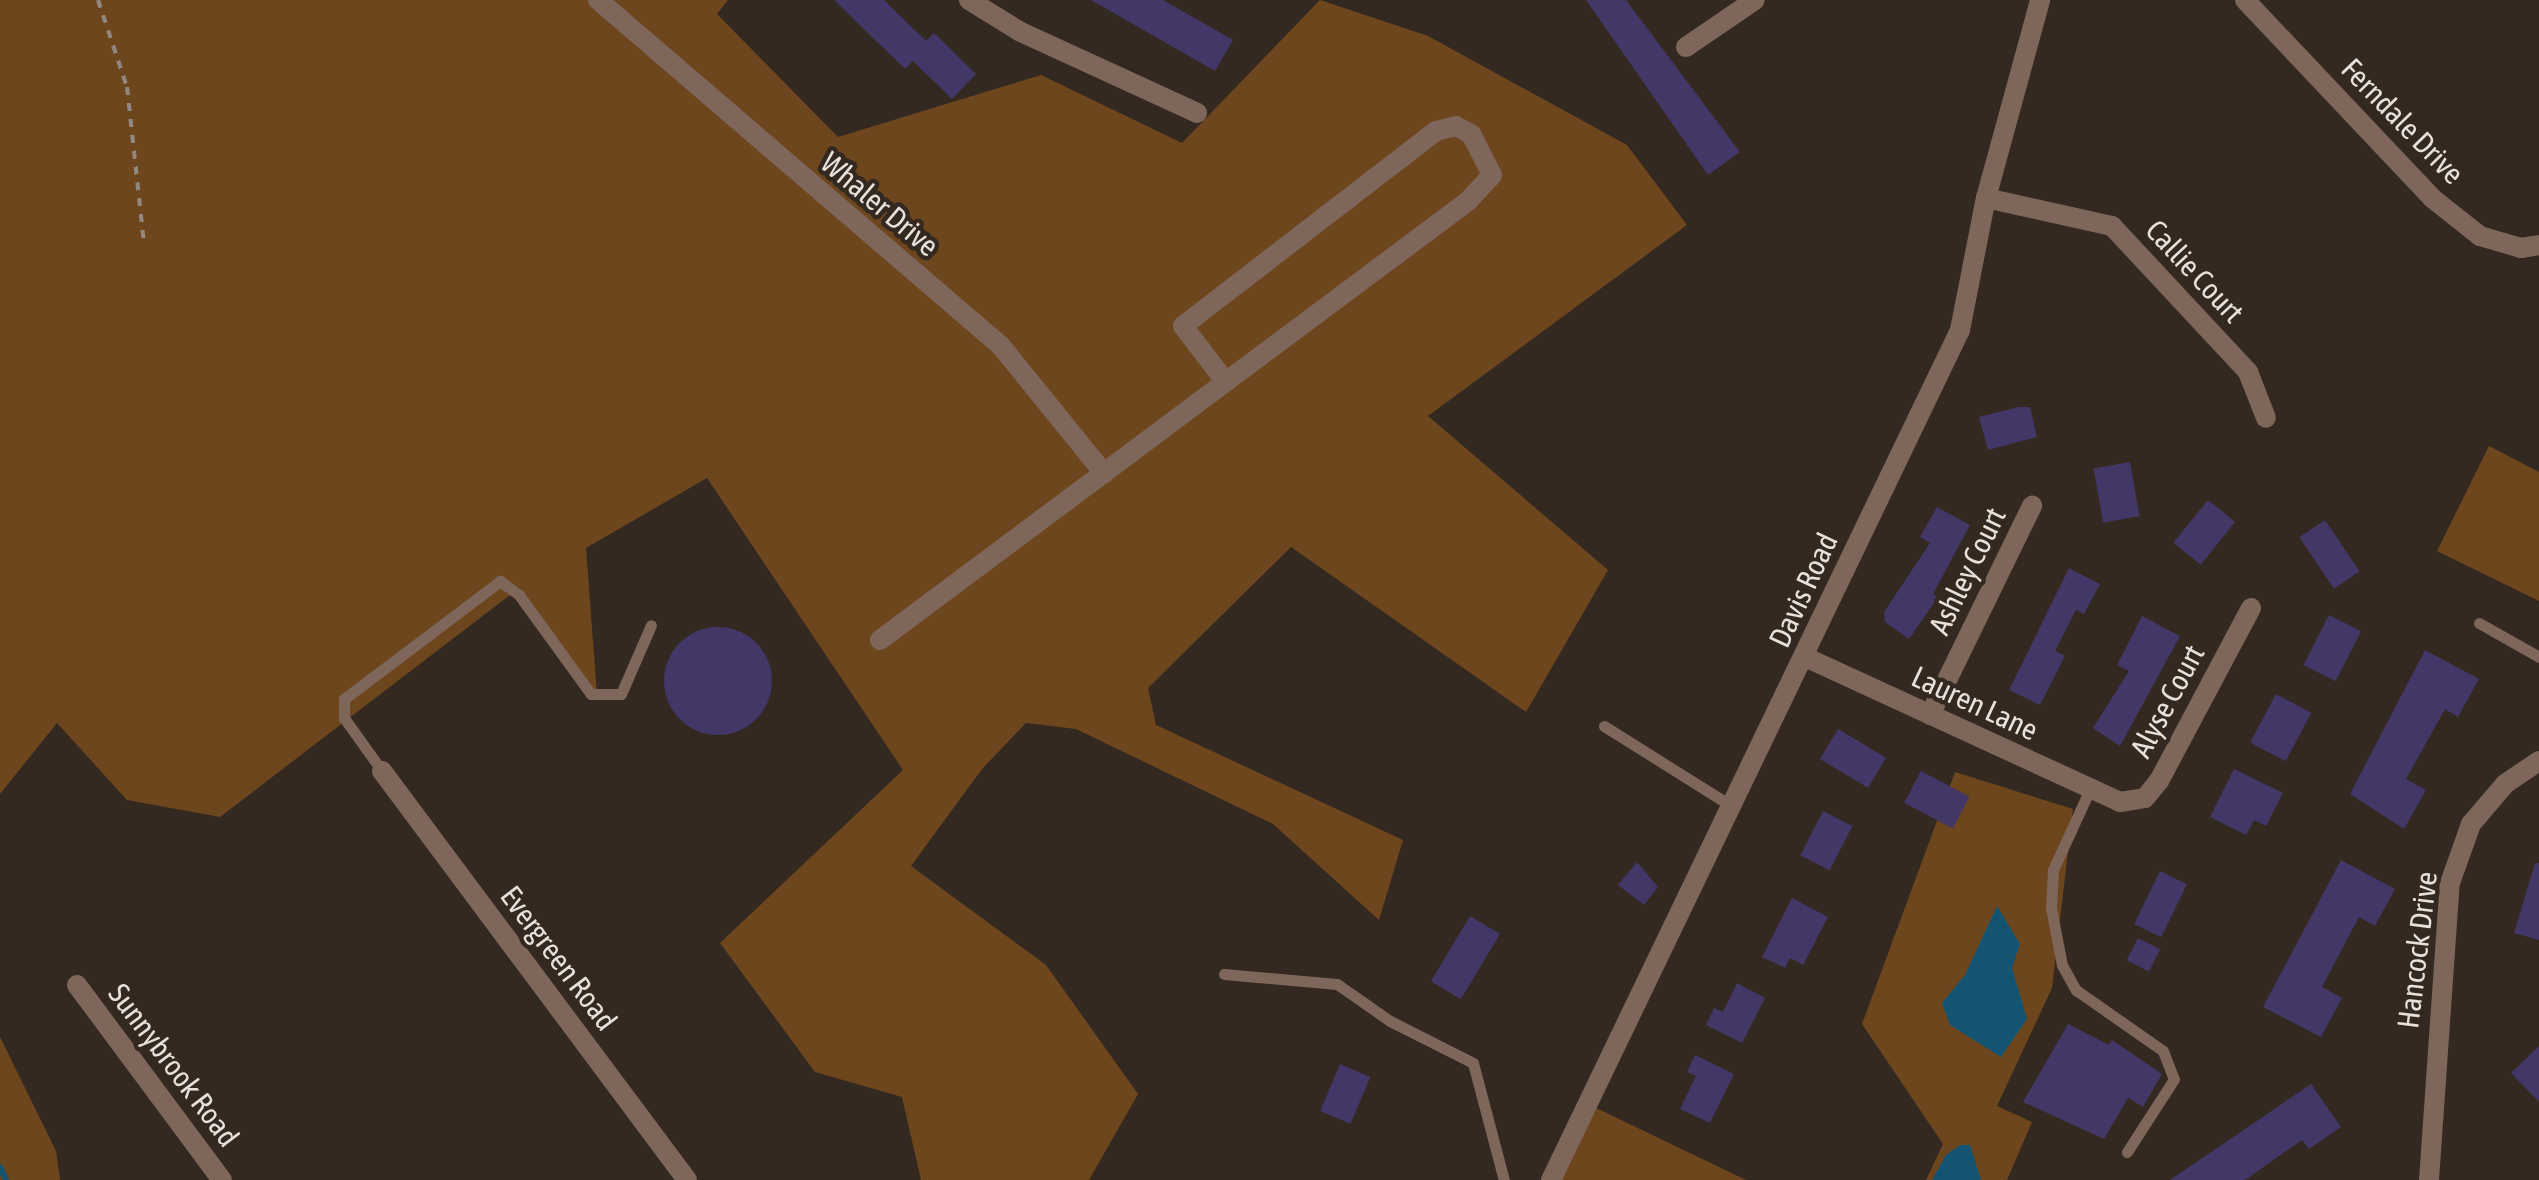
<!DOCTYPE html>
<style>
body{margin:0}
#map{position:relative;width:2539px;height:1180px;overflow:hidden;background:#332920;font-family:"Asap Condensed",sans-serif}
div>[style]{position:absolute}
.green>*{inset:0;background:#6e461e}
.water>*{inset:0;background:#135472}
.stream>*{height:6px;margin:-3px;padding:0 3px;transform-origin:3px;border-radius:3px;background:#135472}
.building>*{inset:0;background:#423766;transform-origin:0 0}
.round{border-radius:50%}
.path>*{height:4px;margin-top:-2px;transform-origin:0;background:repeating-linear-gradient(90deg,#918881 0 8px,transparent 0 16px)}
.lane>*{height:11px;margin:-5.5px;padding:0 5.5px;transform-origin:5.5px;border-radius:5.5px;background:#7e665a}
.street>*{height:20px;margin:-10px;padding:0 10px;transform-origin:10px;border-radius:10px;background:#7e665a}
span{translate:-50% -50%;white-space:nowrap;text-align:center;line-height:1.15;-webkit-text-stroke:9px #332920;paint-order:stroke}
.street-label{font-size:30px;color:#e8e1db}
</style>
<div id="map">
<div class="green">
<div style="clip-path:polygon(0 0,728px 0,717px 14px,838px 137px,1041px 75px,1182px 143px,1320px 0,1428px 36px,1627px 145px,1687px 225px,1428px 416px,1608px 570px,1526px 712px,1291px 547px,1148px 688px,1156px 725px,1403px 840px,1379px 920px,1273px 824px,1076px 729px,1026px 723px,982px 769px,911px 866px,1046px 965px,1138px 1094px,1089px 1180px,921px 1180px,902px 1097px,815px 1072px,720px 943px,903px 770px,707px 478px,586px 548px,597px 695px,519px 588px,220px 817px,127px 800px,57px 723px,0 794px)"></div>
<div style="clip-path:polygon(2489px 446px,2539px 472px,2539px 601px,2437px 551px)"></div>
<div style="clip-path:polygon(1955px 772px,2073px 809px,2052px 988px,1997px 1106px,2032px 1122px,2007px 1180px,1926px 1180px,1943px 1144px,1862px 1024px)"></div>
<div style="clip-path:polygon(0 1037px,56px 1151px,60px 1180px,0 1180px)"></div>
<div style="clip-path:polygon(1592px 1106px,1746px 1180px,1556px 1180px)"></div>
</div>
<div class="water">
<div style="clip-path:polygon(1997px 906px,2020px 944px,2012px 968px,2027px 1019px,2001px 1057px,1950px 1025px,1942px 1003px,1965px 975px)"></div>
<div style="clip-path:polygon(1960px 1145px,1970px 1145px,1981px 1180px,1932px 1180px,1946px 1155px)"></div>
</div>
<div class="stream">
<div style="left:0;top:1167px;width:14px;rotate:65deg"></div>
</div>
<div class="building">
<div style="clip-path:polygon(834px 0,884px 0,926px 41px,934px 33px,976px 74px,952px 99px,913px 61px,905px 69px)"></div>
<div style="clip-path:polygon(1091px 0,1163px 0,1233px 40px,1215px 71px)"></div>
<div style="clip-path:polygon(1586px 0,1626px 0,1740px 152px,1708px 175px)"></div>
<div style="clip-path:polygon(2019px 407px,2030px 407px,2037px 437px,1988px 450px,1979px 417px)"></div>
<div style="left:2130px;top:462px;width:55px;height:37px;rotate:80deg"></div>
<div style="left:2208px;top:500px;width:35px;height:55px;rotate:39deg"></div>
<div style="clip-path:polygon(1937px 507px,1970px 525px,1933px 594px,1938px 597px,1909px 639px,1885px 622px,1884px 612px,1930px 543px,1920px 537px)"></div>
<div style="left:2325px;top:520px;width:62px;height:31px;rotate:56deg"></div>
<div style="clip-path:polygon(2069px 568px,2100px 584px,2084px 614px,2076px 610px,2055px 651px,2065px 656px,2040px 705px,2009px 690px)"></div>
<div style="left:2329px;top:615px;width:36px;height:56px;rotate:27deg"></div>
<div style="clip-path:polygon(2142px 616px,2180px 636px,2120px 746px,2093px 728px,2129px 671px,2117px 665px)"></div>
<div class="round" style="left:664px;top:627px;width:108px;height:108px"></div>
<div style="clip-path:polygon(2425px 650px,2479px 679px,2458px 717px,2445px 709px,2406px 779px,2426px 790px,2404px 829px,2350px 794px)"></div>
<div style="left:2276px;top:694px;width:40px;height:55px;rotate:28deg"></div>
<div style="left:1838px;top:729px;width:56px;height:35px;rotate:31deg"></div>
<div style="clip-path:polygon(2234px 769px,2283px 793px,2266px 826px,2254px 820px,2246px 835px,2210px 817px)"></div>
<div style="left:1921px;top:771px;width:55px;height:36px;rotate:28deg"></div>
<div style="left:1823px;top:811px;width:33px;height:50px;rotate:27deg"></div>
<div style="clip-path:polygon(2341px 860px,2395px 889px,2375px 926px,2359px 917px,2322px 987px,2342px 998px,2321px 1037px,2263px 1007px)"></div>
<div style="clip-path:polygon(1637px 862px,1658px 887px,1644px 905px,1618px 885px)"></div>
<div style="clip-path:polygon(2535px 863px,2539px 863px,2539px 940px,2514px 933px)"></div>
<div style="left:2160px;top:871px;width:30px;height:59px;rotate:26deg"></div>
<div style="clip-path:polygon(1792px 898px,1828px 917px,1803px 965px,1790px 958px,1785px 968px,1762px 957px)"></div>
<div style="left:1470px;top:916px;width:35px;height:76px;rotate:31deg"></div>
<div style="left:2138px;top:938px;width:25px;height:25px;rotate:27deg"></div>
<div style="clip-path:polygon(1737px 983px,1765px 998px,1742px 1043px,1706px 1025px,1714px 1008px,1723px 1012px)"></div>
<div style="clip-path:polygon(2068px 1024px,2109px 1045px,2112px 1040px,2162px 1074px,2143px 1107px,2128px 1098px,2104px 1139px,2023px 1102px)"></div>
<div style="clip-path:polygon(2539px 1046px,2539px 1102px,2511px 1073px)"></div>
<div style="clip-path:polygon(1695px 1055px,1734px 1074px,1710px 1123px,1680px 1109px,1696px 1076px,1687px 1072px)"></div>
<div style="left:1340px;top:1064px;width:33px;height:51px;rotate:23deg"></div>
<div style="clip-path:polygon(2311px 1084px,2341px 1127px,2309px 1149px,2302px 1140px,2245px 1180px,2170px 1180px)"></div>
</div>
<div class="path">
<div style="left:98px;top:0;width:92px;rotate:71.6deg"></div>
<div style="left:127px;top:87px;width:157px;rotate:83.8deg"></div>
</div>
<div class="lane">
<div style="left:2479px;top:623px;width:69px;rotate:29.5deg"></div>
<div style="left:1604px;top:726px;width:152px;rotate:32.1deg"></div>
<div style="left:382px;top:771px;width:65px;rotate:-125.6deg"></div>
<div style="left:344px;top:718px;width:19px;rotate:-90deg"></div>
<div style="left:344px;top:699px;width:196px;rotate:-37.1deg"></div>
<div style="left:500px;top:581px;width:24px;rotate:36deg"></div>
<div style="left:519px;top:595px;width:122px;rotate:54deg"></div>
<div style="left:591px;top:694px;width:30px"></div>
<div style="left:621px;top:694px;width:75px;rotate:-66.5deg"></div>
<div style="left:2090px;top:789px;width:89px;rotate:114.6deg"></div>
<div style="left:2053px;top:870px;width:38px;rotate:93deg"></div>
<div style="left:2051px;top:908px;width:58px;rotate:79.1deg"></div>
<div style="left:2062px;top:965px;width:29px;rotate:61deg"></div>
<div style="left:2076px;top:990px;width:106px;rotate:35deg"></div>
<div style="left:2163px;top:1051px;width:30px;rotate:69deg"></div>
<div style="left:2174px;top:1079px;width:87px;rotate:122.8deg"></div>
<div style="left:1224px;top:974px;width:113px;rotate:5.1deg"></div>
<div style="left:1337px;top:984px;width:65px;rotate:34.9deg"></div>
<div style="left:1390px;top:1021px;width:93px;rotate:26.8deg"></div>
<div style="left:1473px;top:1063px;width:121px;rotate:75.2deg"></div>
</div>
<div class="street">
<div style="left:598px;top:0;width:531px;rotate:40.65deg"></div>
<div style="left:1001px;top:346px;width:164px;rotate:51deg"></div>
<div style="left:969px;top:0;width:59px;rotate:31.8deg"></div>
<div style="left:1019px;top:31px;width:196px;rotate:24.7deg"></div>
<div style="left:2245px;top:0;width:272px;rotate:46.6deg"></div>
<div style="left:2432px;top:198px;width:61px;rotate:38.4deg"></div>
<div style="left:2480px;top:236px;width:43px;rotate:16.3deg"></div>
<div style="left:2521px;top:248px;width:18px;rotate:-9deg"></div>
<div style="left:1686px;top:47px;width:83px;rotate:-34.3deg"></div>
<div style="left:1986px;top:198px;width:129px;rotate:12.5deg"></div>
<div style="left:2112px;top:226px;width:200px;rotate:47deg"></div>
<div style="left:2248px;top:372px;width:49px;rotate:68.6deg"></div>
<div style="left:880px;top:640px;width:734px;rotate:-36.74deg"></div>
<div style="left:1468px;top:201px;width:35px;rotate:-47deg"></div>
<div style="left:1492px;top:175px;width:46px;rotate:-117.1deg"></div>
<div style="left:1471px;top:134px;width:17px;rotate:-152deg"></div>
<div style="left:1456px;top:126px;width:21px;rotate:166deg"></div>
<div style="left:1436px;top:131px;width:319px;rotate:142.4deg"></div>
<div style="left:1183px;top:326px;width:69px;rotate:52.6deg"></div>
<div style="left:1805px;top:657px;width:347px;rotate:24.7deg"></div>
<div style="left:2120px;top:802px;width:25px;rotate:-9deg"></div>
<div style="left:2145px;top:798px;width:22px;rotate:-51deg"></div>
<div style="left:2159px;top:781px;width:196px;rotate:-62deg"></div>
<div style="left:1930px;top:715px;width:233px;rotate:-64deg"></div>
<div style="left:382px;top:771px;width:510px;rotate:53.29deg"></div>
<div style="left:77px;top:985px;width:243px;rotate:53.4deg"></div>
<div style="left:1551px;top:1180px;width:943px;rotate:-64.3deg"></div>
<div style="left:1960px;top:330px;width:135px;rotate:-78.9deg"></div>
<div style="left:1986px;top:198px;width:205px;rotate:-74.7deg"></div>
<div style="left:2429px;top:1180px;width:298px;rotate:-86deg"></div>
<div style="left:2450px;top:883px;width:63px;rotate:-70.4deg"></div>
<div style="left:2471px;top:824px;width:52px;rotate:-49.6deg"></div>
<div style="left:2505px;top:784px;width:41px;rotate:-34.1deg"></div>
</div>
<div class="street-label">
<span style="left:2403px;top:121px;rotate:46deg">Ferndale Drive</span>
<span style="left:880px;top:204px;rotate:40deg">Whaler Drive</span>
<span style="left:2195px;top:271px;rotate:47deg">Callie Court</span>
<span style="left:1967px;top:571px;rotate:-64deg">Ashley Court</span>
<span style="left:1803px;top:590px;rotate:-65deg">Davis Road</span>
<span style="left:2167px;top:701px;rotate:-62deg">Alyse Court</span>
<span style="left:1975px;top:703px;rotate:25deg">Lauren Lane</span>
<span style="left:2417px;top:950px;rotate:-83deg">Hancock Drive</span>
<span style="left:559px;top:958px;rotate:53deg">Evergreen Road</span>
<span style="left:174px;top:1065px;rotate:53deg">Sunnybrook Road</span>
</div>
</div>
